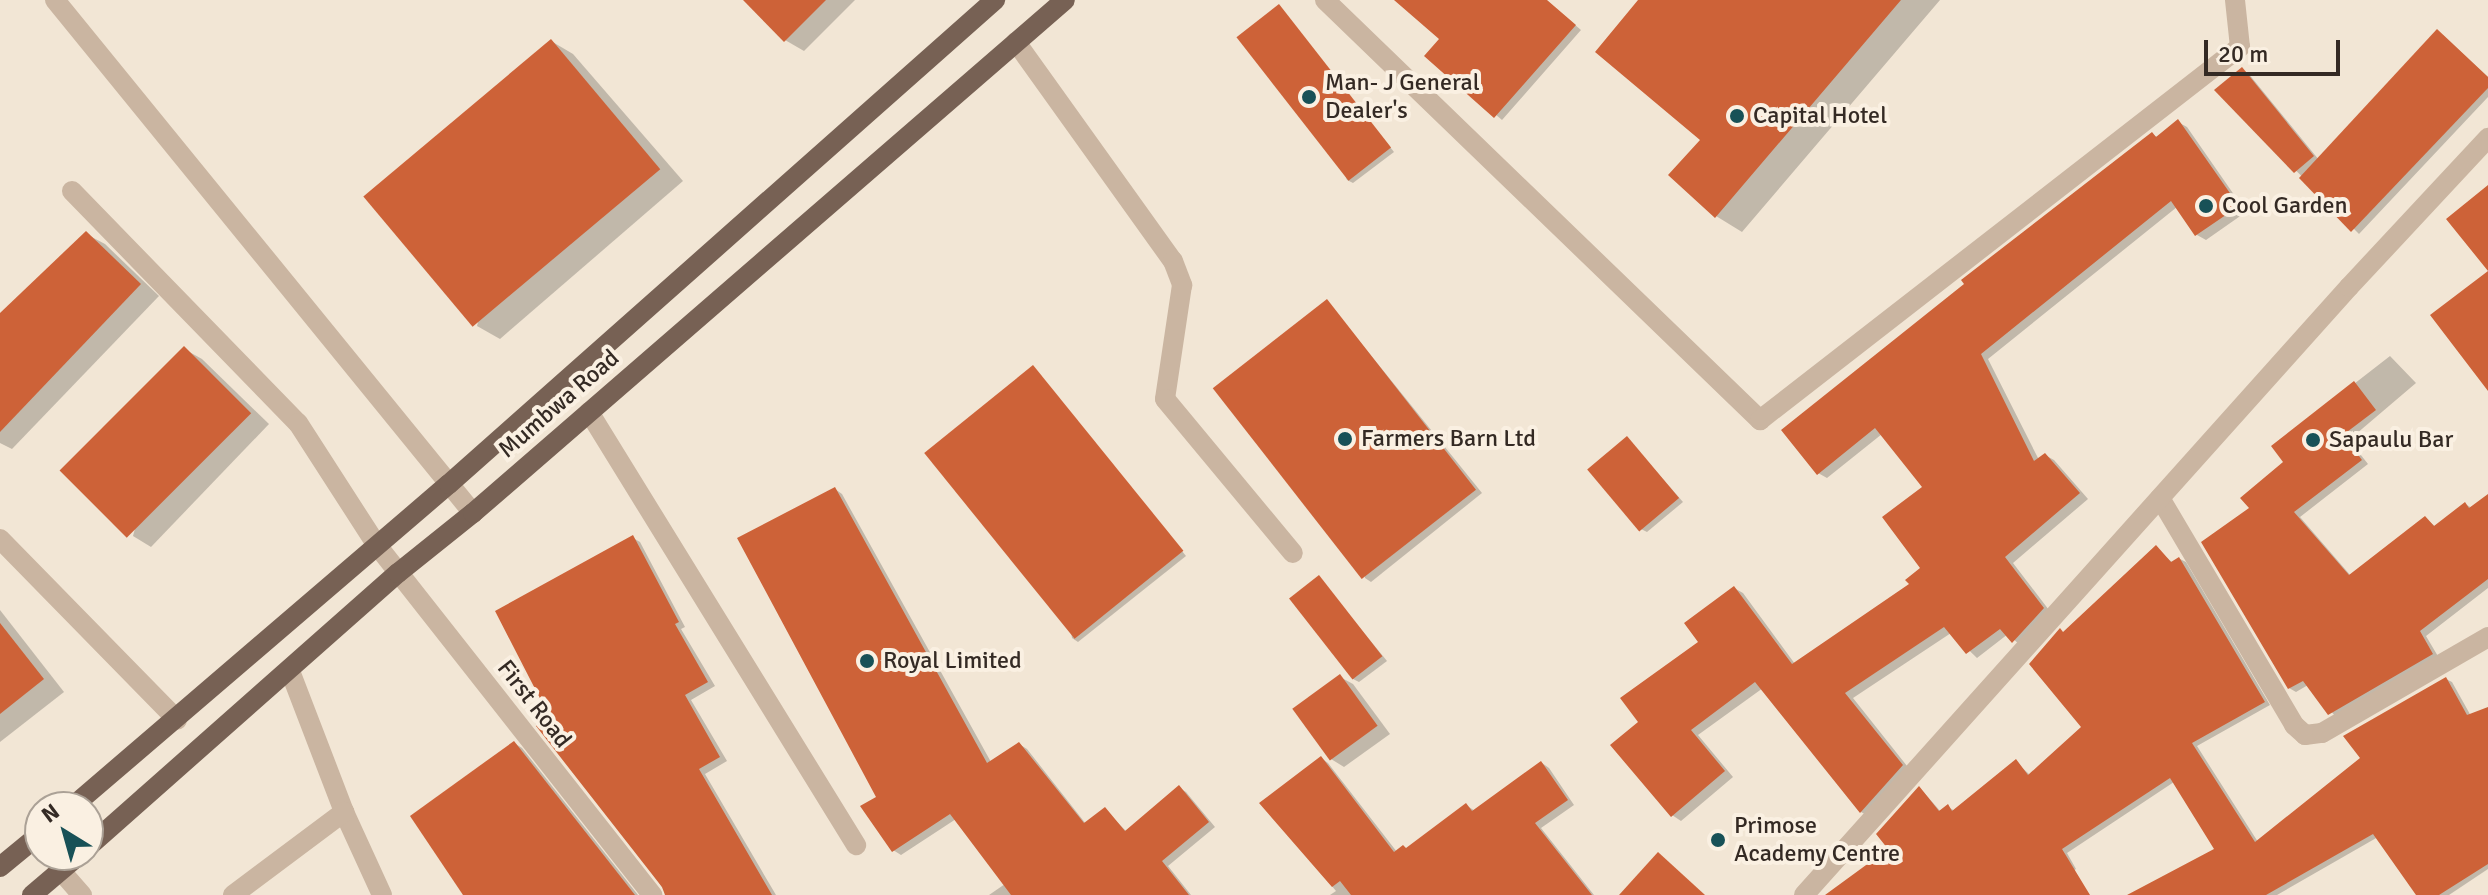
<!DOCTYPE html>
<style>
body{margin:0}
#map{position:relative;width:2488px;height:895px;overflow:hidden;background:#f2e6d5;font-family:Signika,sans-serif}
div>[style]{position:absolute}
.shadow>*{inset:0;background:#0003}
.building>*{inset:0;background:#cd6238;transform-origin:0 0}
.minor>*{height:20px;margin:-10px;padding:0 10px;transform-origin:10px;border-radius:10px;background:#cab5a1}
.major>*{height:20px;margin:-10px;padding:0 10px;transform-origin:10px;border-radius:10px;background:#776154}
.dots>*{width:22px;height:22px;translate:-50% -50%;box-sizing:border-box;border:4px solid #faf0e2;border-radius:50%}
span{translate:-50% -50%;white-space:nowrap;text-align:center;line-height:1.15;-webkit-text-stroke:8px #faf0e2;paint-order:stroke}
.poi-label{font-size:24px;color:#342a24}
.left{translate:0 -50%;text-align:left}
.street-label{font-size:24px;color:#342a24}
.north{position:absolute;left:24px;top:791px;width:80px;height:80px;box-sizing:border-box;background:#faf0e2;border:2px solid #aba196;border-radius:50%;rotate:323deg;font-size:22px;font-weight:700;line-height:32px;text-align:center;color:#342a24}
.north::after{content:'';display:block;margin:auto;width:28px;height:36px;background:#185157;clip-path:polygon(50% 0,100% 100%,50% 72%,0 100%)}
.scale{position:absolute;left:2204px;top:40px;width:136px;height:36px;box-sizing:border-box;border:4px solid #342a24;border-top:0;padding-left:10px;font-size:24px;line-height:28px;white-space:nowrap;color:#342a24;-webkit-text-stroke:6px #faf0e2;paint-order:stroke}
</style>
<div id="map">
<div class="shadow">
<div style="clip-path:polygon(746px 0,855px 0,804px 51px,785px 40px)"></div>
<div style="clip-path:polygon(1397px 0,1546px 0,1581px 30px,1502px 120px,1427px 56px,1442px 39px)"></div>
<div style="clip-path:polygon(1641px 0,1940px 0,1742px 232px,1716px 216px,1703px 140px)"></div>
<div style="clip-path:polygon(1279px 6px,1394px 152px,1353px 183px,1347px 180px)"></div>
<div style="clip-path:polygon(2443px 35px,2488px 77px,2488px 97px,2359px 234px,2217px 91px,2242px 70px,2248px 73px,2319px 160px)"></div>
<div style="clip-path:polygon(551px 41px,573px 54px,683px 181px,500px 339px,477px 326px)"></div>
<div style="clip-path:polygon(2178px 122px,2187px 127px,2246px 212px,2206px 240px,2197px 235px,2177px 207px,1988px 359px,2039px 460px,2045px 455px,2054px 460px,2088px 499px,2013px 563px,2052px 614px,2022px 647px,2008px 634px,1977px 658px,1951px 633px,1853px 698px,1911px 771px,1870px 817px,1861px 812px,1763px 688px,1698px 735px,1733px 777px,1681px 821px,1672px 815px,1641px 722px,1701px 642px,1734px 588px,1743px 593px,1795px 664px,1912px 585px,1922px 569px,1925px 487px,1882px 434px,1827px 478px,1818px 473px,2152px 134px,2159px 138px)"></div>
<div style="clip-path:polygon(86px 234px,105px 244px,159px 296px,12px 449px,0 443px,0 316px)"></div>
<div style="clip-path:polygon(1327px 301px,1482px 493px,1371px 582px,1365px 578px)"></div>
<div style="clip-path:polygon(184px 349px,202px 359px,269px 424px,151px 547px,133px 536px)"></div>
<div style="clip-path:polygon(2390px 356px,2416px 383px,2349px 440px,2368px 464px,2300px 517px,2351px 576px,2425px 518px,2436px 527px,2465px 504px,2472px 508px,2488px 497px,2488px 588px,2426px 636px,2439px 658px,2336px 717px,2308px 685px,2296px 692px,2289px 688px,2252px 509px,2286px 462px,2274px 446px)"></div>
<div style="clip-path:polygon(1033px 367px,1186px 556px,1078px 642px,1072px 638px)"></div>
<div style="clip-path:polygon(1627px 438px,1683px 502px,1647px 532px,1641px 529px)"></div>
<div style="clip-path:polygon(835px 489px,842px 494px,991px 762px,1019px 744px,1027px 749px,1086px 824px,1105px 810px,1127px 832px,1179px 788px,1186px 792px,1215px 827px,1168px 866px,1191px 895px,989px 895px,1005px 884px,956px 819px,901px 855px,893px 850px,879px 797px)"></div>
<div style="clip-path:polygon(633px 538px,640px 542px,685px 627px,681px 629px,715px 686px,691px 700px,727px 761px,705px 774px,776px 895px,667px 895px,552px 717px)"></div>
<div style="clip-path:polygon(2156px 548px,2173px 563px,2180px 559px,2186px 562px,2270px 705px,2197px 746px,2258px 842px,2363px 759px,2446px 679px,2452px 682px,2471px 716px,2488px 709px,2488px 869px,2449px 895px,2418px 895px,2378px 837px,2277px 895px,2131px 895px,2216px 850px,2174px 782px,2067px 853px,2076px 869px,2033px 895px,1828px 895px,1891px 849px,1920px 788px,1941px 812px,1948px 807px,1955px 811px,2016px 762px,2030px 775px,2084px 728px,2064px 633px)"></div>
<div style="clip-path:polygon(1319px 578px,1387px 661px,1359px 682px,1353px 679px)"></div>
<div style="clip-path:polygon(0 610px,64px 692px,0 742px)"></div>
<div style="clip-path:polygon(1340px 677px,1353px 684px,1390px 734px,1344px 767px,1331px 759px)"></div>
<div style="clip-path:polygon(514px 743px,522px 748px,638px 895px,466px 895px)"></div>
<div style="clip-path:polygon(1321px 758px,1328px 763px,1397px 852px,1407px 850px,1466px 805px,1475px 811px,1542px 763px,1549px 768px,1574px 805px,1541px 828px,1594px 895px,1330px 895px,1336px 891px,1262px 803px)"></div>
</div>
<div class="building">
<div style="clip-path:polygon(743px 0,826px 0,784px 42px)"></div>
<div style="clip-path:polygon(1394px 0,1547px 0,1576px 25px,1494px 118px,1424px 56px,1439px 39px)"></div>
<div style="clip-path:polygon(1638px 0,1901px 0,1715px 218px,1668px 175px,1700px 140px,1595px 52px)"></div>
<div style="left:1279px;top:4px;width:182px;height:54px;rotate:52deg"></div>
<div style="clip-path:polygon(2437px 29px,2488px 77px,2488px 88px,2351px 232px,2299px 178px)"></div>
<div style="left:551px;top:39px;width:170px;height:245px;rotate:50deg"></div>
<div style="clip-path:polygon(2242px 67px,2314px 156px,2294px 173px,2214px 90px)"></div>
<div style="clip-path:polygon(2178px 119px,2239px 206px,2195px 236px,2171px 201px,1981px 354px,2034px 461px,2045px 453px,2080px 493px,2005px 557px,2044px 608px,2012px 643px,2000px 629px,1966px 654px,1944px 627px,1845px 693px,1903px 765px,1860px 813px,1755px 682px,1691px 730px,1725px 771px,1671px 817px,1610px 745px,1638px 722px,1620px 698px,1698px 642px,1684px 623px,1734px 586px,1792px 664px,1909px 584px,1905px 580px,1920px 568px,1882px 517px,1922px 487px,1875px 428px,1817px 475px,1781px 430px,1964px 284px,1961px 280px,2152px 132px,2156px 137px)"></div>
<div style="clip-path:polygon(2488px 185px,2488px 391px,2430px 315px,2488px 271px,2446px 219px)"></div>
<div style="clip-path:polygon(86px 231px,141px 284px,0 432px,0 313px)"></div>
<div style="left:1327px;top:299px;width:242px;height:145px;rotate:52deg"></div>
<div style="left:184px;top:346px;width:95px;height:176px;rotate:45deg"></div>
<div style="left:1033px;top:365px;width:239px;height:140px;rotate:51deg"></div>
<div style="clip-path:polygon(2354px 381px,2376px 410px,2343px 435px,2362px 460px,2294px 512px,2349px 575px,2425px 516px,2434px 526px,2465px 502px,2469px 508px,2488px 494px,2488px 579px,2420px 631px,2433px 654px,2328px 715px,2303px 681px,2288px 689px,2201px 542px,2249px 508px,2240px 498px,2283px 462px,2271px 446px)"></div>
<div style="left:1627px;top:436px;width:81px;height:52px;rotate:50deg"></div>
<div style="clip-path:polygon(835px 487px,987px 763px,1019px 742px,1084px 823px,1105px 807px,1125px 831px,1179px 785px,1209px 822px,1162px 861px,1189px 895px,1011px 895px,950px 814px,892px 852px,860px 806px,876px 797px,737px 538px)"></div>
<div style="clip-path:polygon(633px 535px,679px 622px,675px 624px,708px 682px,685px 695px,720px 757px,699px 769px,772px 895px,665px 895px,662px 887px,536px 726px,549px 716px,495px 611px)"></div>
<div style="clip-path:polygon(2156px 545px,2171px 562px,2179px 557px,2265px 702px,2192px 743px,2255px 842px,2360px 758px,2343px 736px,2446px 677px,2467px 715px,2488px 707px,2488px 864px,2439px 895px,2416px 895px,2373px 834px,2266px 895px,2127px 895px,2214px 849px,2170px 778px,2062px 849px,2090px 895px,1825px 895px,1888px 849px,1876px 834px,1919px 786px,1939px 811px,1948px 804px,1952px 811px,2016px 759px,2028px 775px,2081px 727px,2029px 664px,2060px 628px,2063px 632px)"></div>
<div style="left:1319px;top:575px;width:103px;height:38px;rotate:52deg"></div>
<div style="clip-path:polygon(0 623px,44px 679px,0 714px)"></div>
<div style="left:1340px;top:674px;width:64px;height:59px;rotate:54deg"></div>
<div style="clip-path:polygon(514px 741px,635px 895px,463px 895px,410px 816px)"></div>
<div style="clip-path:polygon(1321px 756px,1394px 852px,1403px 845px,1406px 848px,1466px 803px,1472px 811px,1541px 761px,1568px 800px,1535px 823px,1592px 895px,1351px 895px,1340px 881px,1332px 887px,1259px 803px)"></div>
<div style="clip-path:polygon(1658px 852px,1705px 895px,1619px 895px)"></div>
</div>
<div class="minor">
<div style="left:55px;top:0;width:662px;rotate:50.83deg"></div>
<div style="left:1325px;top:0;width:605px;rotate:43.99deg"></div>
<div style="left:1760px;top:420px;width:608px;rotate:-37.85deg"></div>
<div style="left:2240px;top:47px;width:47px;rotate:-96.1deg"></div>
<div style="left:1016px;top:42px;width:269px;rotate:54.4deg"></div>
<div style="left:1173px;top:261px;width:26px;rotate:69deg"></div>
<div style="left:1182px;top:285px;width:115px;rotate:98.5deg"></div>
<div style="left:1165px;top:399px;width:200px;rotate:50.3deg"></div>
<div style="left:72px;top:191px;width:324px;rotate:45.8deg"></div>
<div style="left:298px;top:423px;width:144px;rotate:57.2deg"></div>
<div style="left:376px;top:544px;width:447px;rotate:51.8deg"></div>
<div style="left:589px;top:412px;width:509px;rotate:58.34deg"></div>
<div style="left:2160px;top:498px;width:264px;rotate:59.4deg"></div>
<div style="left:2294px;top:725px;width:15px;rotate:42deg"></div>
<div style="left:2305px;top:735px;width:17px;rotate:-7deg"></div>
<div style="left:2322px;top:733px;width:192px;rotate:-30deg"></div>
<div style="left:0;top:539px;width:253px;rotate:45.6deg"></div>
<div style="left:290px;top:671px;width:151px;rotate:69deg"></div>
<div style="left:344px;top:812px;width:91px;rotate:65.4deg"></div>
<div style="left:61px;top:871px;width:32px;rotate:49deg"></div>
<div style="left:233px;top:895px;width:139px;rotate:-36.8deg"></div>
<div style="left:1804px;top:895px;width:817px;rotate:-48.13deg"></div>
<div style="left:2349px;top:287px;width:204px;rotate:-47deg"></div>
</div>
<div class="major">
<div style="left:72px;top:807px;width:496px;rotate:-40.6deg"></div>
<div style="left:449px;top:484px;width:730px;rotate:-41.56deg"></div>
<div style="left:88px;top:847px;width:414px;rotate:-41.5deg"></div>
<div style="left:398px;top:573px;width:96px;rotate:-38.7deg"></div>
<div style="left:473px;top:513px;width:783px;rotate:-40.91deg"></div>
<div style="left:0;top:867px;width:52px;rotate:-39.5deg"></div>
<div style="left:32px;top:895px;width:62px;rotate:-40.4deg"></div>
</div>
<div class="dots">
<div style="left:1309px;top:97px;background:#185157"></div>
<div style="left:1737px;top:116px;background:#185157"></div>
<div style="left:2206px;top:206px;background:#185157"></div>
<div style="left:1345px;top:439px;background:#185157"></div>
<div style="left:2313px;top:440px;background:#185157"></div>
<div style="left:867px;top:661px;background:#185157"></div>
<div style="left:1718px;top:840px;background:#185157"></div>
</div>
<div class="poi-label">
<span class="left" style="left:1325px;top:97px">Man- J General<br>Dealer's</span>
<span class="left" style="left:1753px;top:116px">Capital Hotel</span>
<span class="left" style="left:2222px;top:206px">Cool Garden</span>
<span class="left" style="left:1361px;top:439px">Farmers Barn Ltd</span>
<span class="left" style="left:2329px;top:440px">Sapaulu Bar</span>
<span class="left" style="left:883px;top:661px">Royal Limited</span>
<span class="left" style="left:1734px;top:840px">Primose<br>Academy Centre</span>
</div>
<div class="street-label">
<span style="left:559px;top:404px;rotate:-41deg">Mumbwa Road</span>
<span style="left:534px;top:704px;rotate:52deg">First Road</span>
</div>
<div class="north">N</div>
<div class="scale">20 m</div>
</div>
